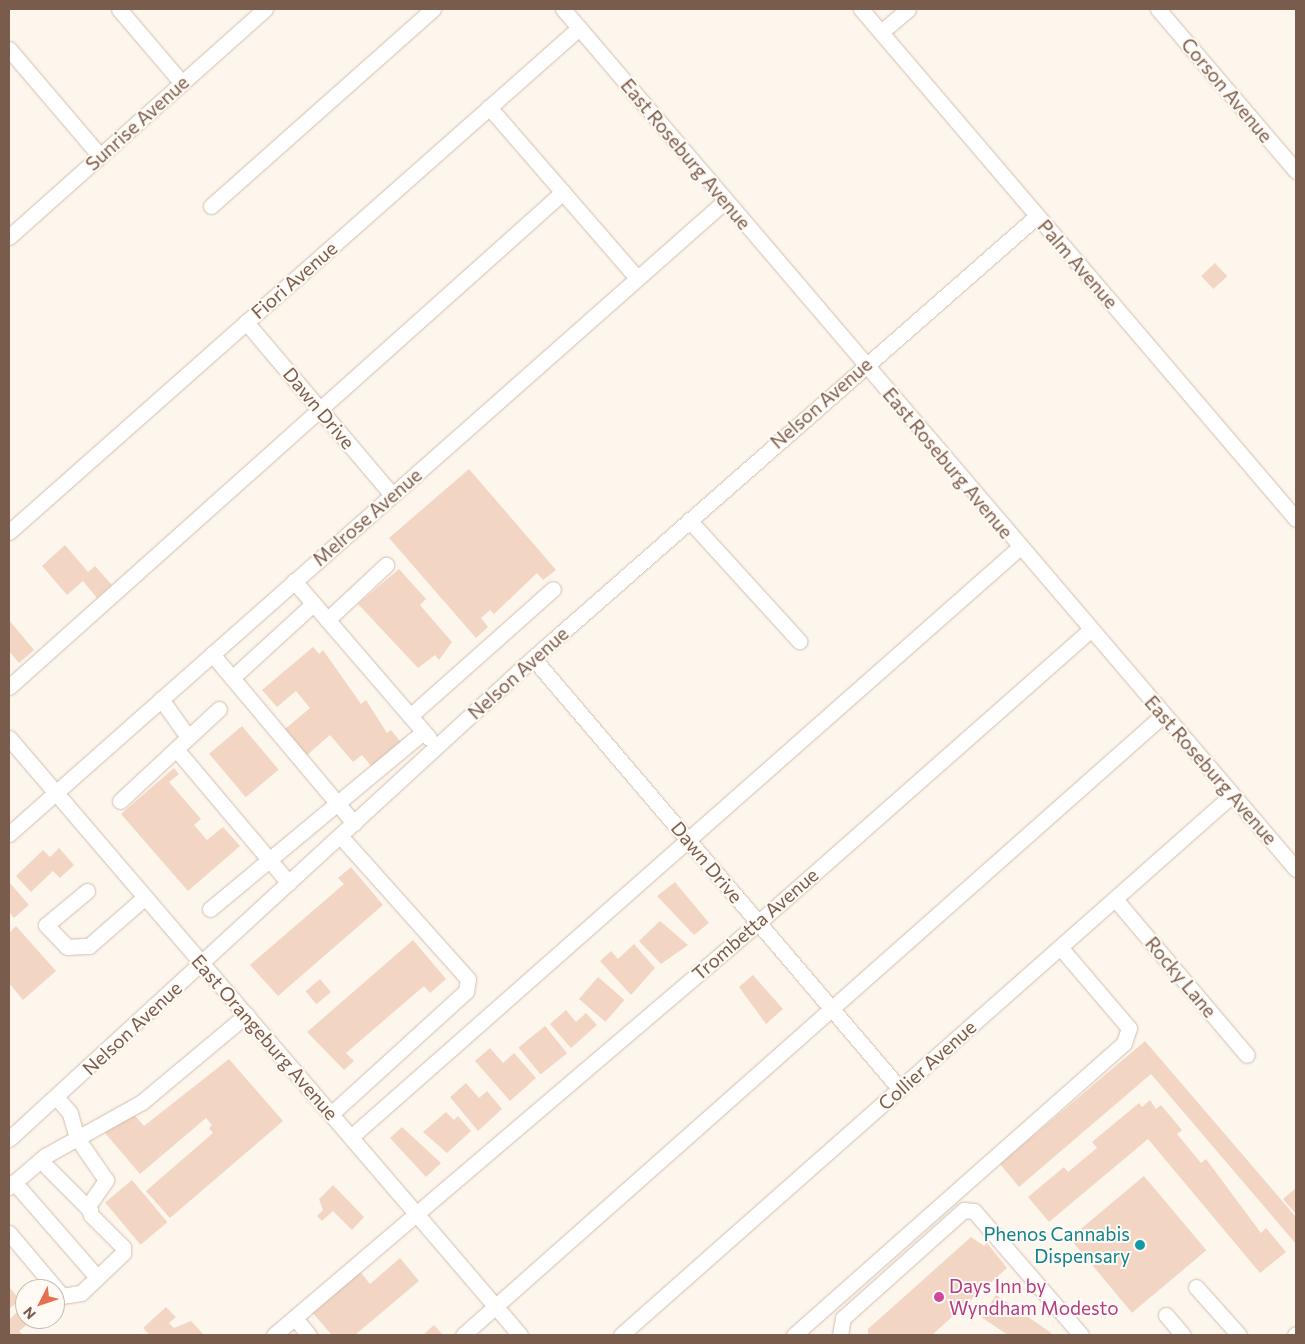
<!DOCTYPE html>
<style>
body{margin:0}
#map{position:relative;width:1305px;height:1344px;overflow:hidden;background:#fdf6ec;font-family:Commissioner,sans-serif}
div>[style]{position:absolute}
.building>*{inset:0;background:#f3d5c3;transform-origin:0 0}
.roads{filter:drop-shadow(0 0 1px #d1beb0) drop-shadow(0 0 1px #d1beb0)}
.minor>*{height:15px;margin:-7.5px;padding:0 7.5px;transform-origin:7.5px;border-radius:7.5px;background:#fff}
.dots>*{width:14px;height:14px;translate:-50% -50%;box-sizing:border-box;border:2px solid #fffaf3;border-radius:50%}
span{translate:-50% -50%;white-space:nowrap;text-align:center;line-height:1.15;-webkit-text-stroke:4px #fffaf3;paint-order:stroke}
.street-label{font-size:19px;color:#7a5c4d}
.culture-label{font-size:19px;color:#0d838f}
.right{translate:-100% -50%;text-align:right}
.hotel-label{font-size:19px;color:#b23c85}
.left{translate:0 -50%;text-align:left}
.frame{position:absolute;inset:0;border:10px solid #7a5c4d;pointer-events:none}
.north{position:absolute;left:15px;top:1279px;width:50px;height:50px;box-sizing:border-box;background:#fffaf3;border:1px solid #cabbb1;border-radius:50%;rotate:229deg;font-size:14px;font-weight:700;line-height:20px;text-align:center;color:#7a5c4d}
.north::after{content:'';display:block;margin:auto;width:18px;height:22px;background:#e76f51;clip-path:polygon(50% 0,100% 100%,50% 72%,0 100%)}
</style>
<div id="map">
<div class="building">
<div style="left:1215px;top:263px;width:18px;height:19px;rotate:47deg"></div>
<div style="clip-path:polygon(469px 469px,556px 570px,543px 580px,537px 573px,494px 614px,490px 610px,481px 618px,488px 627px,476px 638px,389px 538px)"></div>
<div style="clip-path:polygon(65px 545px,88px 572px,95px 566px,112px 585px,97px 598px,83px 581px,67px 595px,42px 566px)"></div>
<div style="clip-path:polygon(399px 569px,426px 599px,420px 605px,452px 642px,439px 660px,435px 655px,418px 668px,358px 604px)"></div>
<div style="clip-path:polygon(9px 620px,34px 650px,19px 663px,9px 651px)"></div>
<div style="clip-path:polygon(313px 647px,319px 654px,323px 650px,361px 704px,366px 700px,387px 733px,391px 730px,404px 746px,372px 767px,362px 755px,353px 762px,330px 735px,307px 755px,285px 729px,310px 708px,296px 691px,277px 707px,262px 690px)"></div>
<div style="left:242px;top:726px;width:57px;height:43px;rotate:50deg"></div>
<div style="clip-path:polygon(174px 768px,179px 774px,169px 782px,201px 819px,194px 825px,207px 840px,223px 827px,240px 846px,188px 891px,121px 814px)"></div>
<div style="clip-path:polygon(59px 848px,74px 865px,60px 878px,53px 871px,31px 892px,16px 876px,43px 850px,50px 857px)"></div>
<div style="clip-path:polygon(351px 867px,383px 905px,278px 996px,250px 965px,344px 884px,338px 878px)"></div>
<div style="clip-path:polygon(9px 882px,29px 905px,14px 918px,9px 912px)"></div>
<div style="clip-path:polygon(675px 882px,709px 923px,694px 935px,657px 896px)"></div>
<div style="clip-path:polygon(660px 921px,688px 945px,661px 964px,639px 941px)"></div>
<div style="clip-path:polygon(16px 926px,56px 971px,23px 1000px,9px 983px,9px 933px)"></div>
<div style="clip-path:polygon(413px 940px,446px 979px,430px 993px,424px 986px,346px 1053px,354px 1061px,344px 1070px,307px 1032px)"></div>
<div style="clip-path:polygon(634px 944px,655px 968px,631px 995px,600px 961px,611px 951px,618px 959px)"></div>
<div style="clip-path:polygon(753px 975px,783px 1009px,766px 1024px,739px 987px)"></div>
<div style="left:598px;top:977px;width:35px;height:29px;rotate:41deg"></div>
<div style="left:320px;top:979px;width:17px;height:19px;rotate:50deg"></div>
<div style="clip-path:polygon(566px 1010px,576px 1022px,586px 1013px,597px 1025px,571px 1048px,550px 1024px)"></div>
<div style="left:545px;top:1026px;width:35px;height:34px;rotate:51deg"></div>
<div style="clip-path:polygon(1145px 1041px,1296px 1217px,1296px 1244px,1151px 1074px,1019px 1187px,1000px 1164px)"></div>
<div style="clip-path:polygon(490px 1048px,503px 1063px,514px 1053px,536px 1078px,510px 1101px,475px 1061px)"></div>
<div style="clip-path:polygon(229px 1059px,283px 1121px,170px 1218px,146px 1191px,213px 1133px,209px 1128px,212px 1125px,206px 1118px,140px 1174px,105px 1133px,131px 1111px,144px 1126px)"></div>
<div style="clip-path:polygon(466px 1083px,479px 1098px,487px 1091px,502px 1109px,478px 1131px,450px 1097px)"></div>
<div style="clip-path:polygon(1150px 1100px,1156px 1109px,1161px 1105px,1182px 1130px,1177px 1134px,1201px 1163px,1206px 1159px,1261px 1233px,1266px 1228px,1286px 1252px,1260px 1273px,1148px 1139px,1049px 1222px,1028px 1197px,1064px 1167px,1068px 1172px,1097px 1148px,1092px 1142px,1139px 1103px,1142px 1107px)"></div>
<div style="clip-path:polygon(446px 1112px,454px 1120px,458px 1116px,471px 1131px,447px 1153px,423px 1132px)"></div>
<div style="clip-path:polygon(402px 1127px,441px 1163px,426px 1177px,390px 1138px)"></div>
<div style="left:1144px;top:1176px;width:97px;height:97px;rotate:50deg"></div>
<div style="left:132px;top:1180px;width:55px;height:35px;rotate:50deg"></div>
<div style="clip-path:polygon(333px 1185px,364px 1217px,352px 1230px,333px 1211px,322px 1221px,317px 1216px,323px 1210px,319px 1199px)"></div>
<div style="clip-path:polygon(1296px 1188px,1296px 1214px,1283px 1199px)"></div>
<div style="clip-path:polygon(971px 1237px,984px 1246px,987px 1243px,1007px 1268px,932px 1335px,868px 1335px,868px 1329px)"></div>
<div style="clip-path:polygon(400px 1258px,419px 1281px,355px 1335px,332px 1335px,311px 1311px,359px 1270px,370px 1284px)"></div>
<div style="clip-path:polygon(9px 1287px,20px 1300px,9px 1309px)"></div>
<div style="clip-path:polygon(996px 1295px,1050px 1332px,1052px 1335px,1008px 1335px,981px 1317px)"></div>
<div style="clip-path:polygon(166px 1307px,176px 1317px,169px 1323px,174px 1328px,191px 1321px,204px 1335px,150px 1335px,143px 1328px)"></div>
<div style="clip-path:polygon(18px 1311px,29px 1323px,19px 1331px,23px 1335px,9px 1335px,9px 1320px)"></div>
<div style="clip-path:polygon(434px 1325px,443px 1335px,423px 1335px)"></div>
</div>
<div class="roads">
<div class="minor">
<div style="left:119px;top:9px;width:97px;rotate:49.6deg"></div>
<div style="left:563px;top:9px;width:1130px;rotate:49.56deg"></div>
<div style="left:861px;top:9px;width:670px;rotate:49.54deg"></div>
<div style="left:1158px;top:9px;width:213px;rotate:49.6deg"></div>
<div style="left:881px;top:32px;width:35px;rotate:-40deg"></div>
<div style="left:9px;top:49px;width:140px;rotate:49.6deg"></div>
<div style="left:489px;top:107px;width:226px;rotate:49.1deg"></div>
<div style="left:211px;top:206px;width:297px;rotate:-41.6deg"></div>
<div style="left:9px;top:237px;width:343px;rotate:-41.7deg"></div>
<div style="left:246px;top:322px;width:226px;rotate:49.8deg"></div>
<div style="left:689px;top:520px;width:164px;rotate:47.7deg"></div>
<div style="left:9px;top:532px;width:761px;rotate:-41.48deg"></div>
<div style="left:294px;top:581px;width:207px;rotate:49.3deg"></div>
<div style="left:327px;top:620px;width:81px;rotate:-43deg"></div>
<div style="left:212px;top:654px;width:221px;rotate:50deg"></div>
<div style="left:533px;top:658px;width:566px;rotate:49.59deg"></div>
<div style="left:232px;top:678px;width:110px;rotate:-42.4deg"></div>
<div style="left:9px;top:687px;width:743px;rotate:-41.78deg"></div>
<div style="left:161px;top:699px;width:47px;rotate:54.6deg"></div>
<div style="left:410px;top:716px;width:191px;rotate:-41.6deg"></div>
<div style="left:9px;top:738px;width:786px;rotate:49.44deg"></div>
<div style="left:176px;top:749px;width:175px;rotate:49.9deg"></div>
<div style="left:120px;top:801px;width:135px;rotate:-42.9deg"></div>
<div style="left:9px;top:834px;width:957px;rotate:-41.48deg"></div>
<div style="left:87px;top:891px;width:53px;rotate:140.3deg"></div>
<div style="left:46px;top:925px;width:30px;rotate:46deg"></div>
<div style="left:67px;top:947px;width:22px;rotate:-3deg"></div>
<div style="left:89px;top:946px;width:74px;rotate:-41.2deg"></div>
<div style="left:1115px;top:899px;width:204px;rotate:49.8deg"></div>
<div style="left:210px;top:909px;width:277px;rotate:-39.7deg"></div>
<div style="left:331px;top:1114px;width:183px;rotate:-42.3deg"></div>
<div style="left:466px;top:991px;width:12px;rotate:-81deg"></div>
<div style="left:468px;top:979px;width:192px;rotate:-131.8deg"></div>
<div style="left:351px;top:1137px;width:892px;rotate:-41.41deg"></div>
<div style="left:9px;top:1139px;width:711px;rotate:-42.55deg"></div>
<div style="left:533px;top:658px;width:670px;rotate:-41.25deg"></div>
<div style="left:40px;top:1160px;width:71px;rotate:45deg"></div>
<div style="left:14px;top:1182px;width:126px;rotate:48.9deg"></div>
<div style="left:9px;top:1187px;width:48px;rotate:-40.7deg"></div>
<div style="left:45px;top:1156px;width:111px;rotate:-29.1deg"></div>
<div style="left:142px;top:1102px;width:136px;rotate:-39.9deg"></div>
<div style="left:9px;top:1233px;width:82px;rotate:49.9deg"></div>
<div style="left:62px;top:1296px;width:19px;rotate:-9deg"></div>
<div style="left:81px;top:1293px;width:58px;rotate:-43.6deg"></div>
<div style="left:123px;top:1253px;width:6px;rotate:-90deg"></div>
<div style="left:123px;top:1247px;width:45px;rotate:-135deg"></div>
<div style="left:91px;top:1215px;width:9px;rotate:-108deg"></div>
<div style="left:88px;top:1206px;width:32px;rotate:-55deg"></div>
<div style="left:106px;top:1180px;width:51px;rotate:-124.6deg"></div>
<div style="left:77px;top:1138px;width:26px;rotate:-106deg"></div>
<div style="left:70px;top:1113px;width:21px;rotate:-131deg"></div>
<div style="left:1196px;top:1287px;width:64px;rotate:48.1deg"></div>
<div style="left:1166px;top:1315px;width:26px;rotate:50deg"></div>
<div style="left:295px;top:1318px;width:22px;rotate:51deg"></div>
<div style="left:274px;top:1335px;width:637px;rotate:-40.42deg"></div>
<div style="left:759px;top:922px;width:441px;rotate:-41.4deg"></div>
<div style="left:463px;top:1335px;width:935px;rotate:-41.53deg"></div>
<div style="left:621px;top:1335px;width:815px;rotate:-41.47deg"></div>
<div style="left:794px;top:1335px;width:441px;rotate:-41.5deg"></div>
<div style="left:1124px;top:1043px;width:16px;rotate:-72deg"></div>
<div style="left:1129px;top:1028px;width:106px;rotate:-130.4deg"></div>
<div style="left:840px;top:1335px;width:17px;rotate:-80deg"></div>
<div style="left:843px;top:1318px;width:162px;rotate:-41.8deg"></div>
<div style="left:964px;top:1210px;width:10px;rotate:6deg"></div>
<div style="left:974px;top:1211px;width:164px;rotate:49.2deg"></div>
<div style="left:1295px;top:1335px;width:1px;rotate:-45deg"></div>
</div>
</div>
<div class="dots">
<div style="left:1140px;top:1245px;background:#0f9aa8"></div>
<div style="left:939px;top:1297px;background:#d1479c"></div>
</div>
<div class="street-label">
<span style="left:1227px;top:90px;rotate:50deg">Corson Avenue</span>
<span style="left:137px;top:123px;rotate:-42deg">Sunrise Avenue</span>
<span style="left:686px;top:154px;rotate:50deg">East Roseburg Avenue</span>
<span style="left:1078px;top:264px;rotate:49deg">Palm Avenue</span>
<span style="left:294px;top:280px;rotate:-41deg">Fiori Avenue</span>
<span style="left:821px;top:403px;rotate:-41deg">Nelson Avenue</span>
<span style="left:319px;top:408px;rotate:50deg">Dawn Drive</span>
<span style="left:948px;top:463px;rotate:50deg">East Roseburg Avenue</span>
<span style="left:367px;top:517px;rotate:-41deg">Melrose Avenue</span>
<span style="left:518px;top:673px;rotate:-42deg">Nelson Avenue</span>
<span style="left:1211px;top:770px;rotate:49deg">East Roseburg Avenue</span>
<span style="left:707px;top:862px;rotate:50deg">Dawn Drive</span>
<span style="left:755px;top:924px;rotate:-41deg">Trombetta Avenue</span>
<span style="left:1181px;top:977px;rotate:50deg">Rocky Lane</span>
<span style="left:132px;top:1028px;rotate:-43deg">Nelson Avenue</span>
<span style="left:265px;top:1037px;rotate:49deg">East Orangeburg Avenue</span>
<span style="left:927px;top:1065px;rotate:-42deg">Collier Avenue</span>
</div>
<div class="culture-label">
<span class="right" style="left:1130px;top:1245px">Phenos Cannabis<br>Dispensary</span>
</div>
<div class="hotel-label">
<span class="left" style="left:949px;top:1297px">Days Inn by<br>Wyndham Modesto</span>
</div>
<div class="frame"></div>
<div class="north">N</div>
</div>
